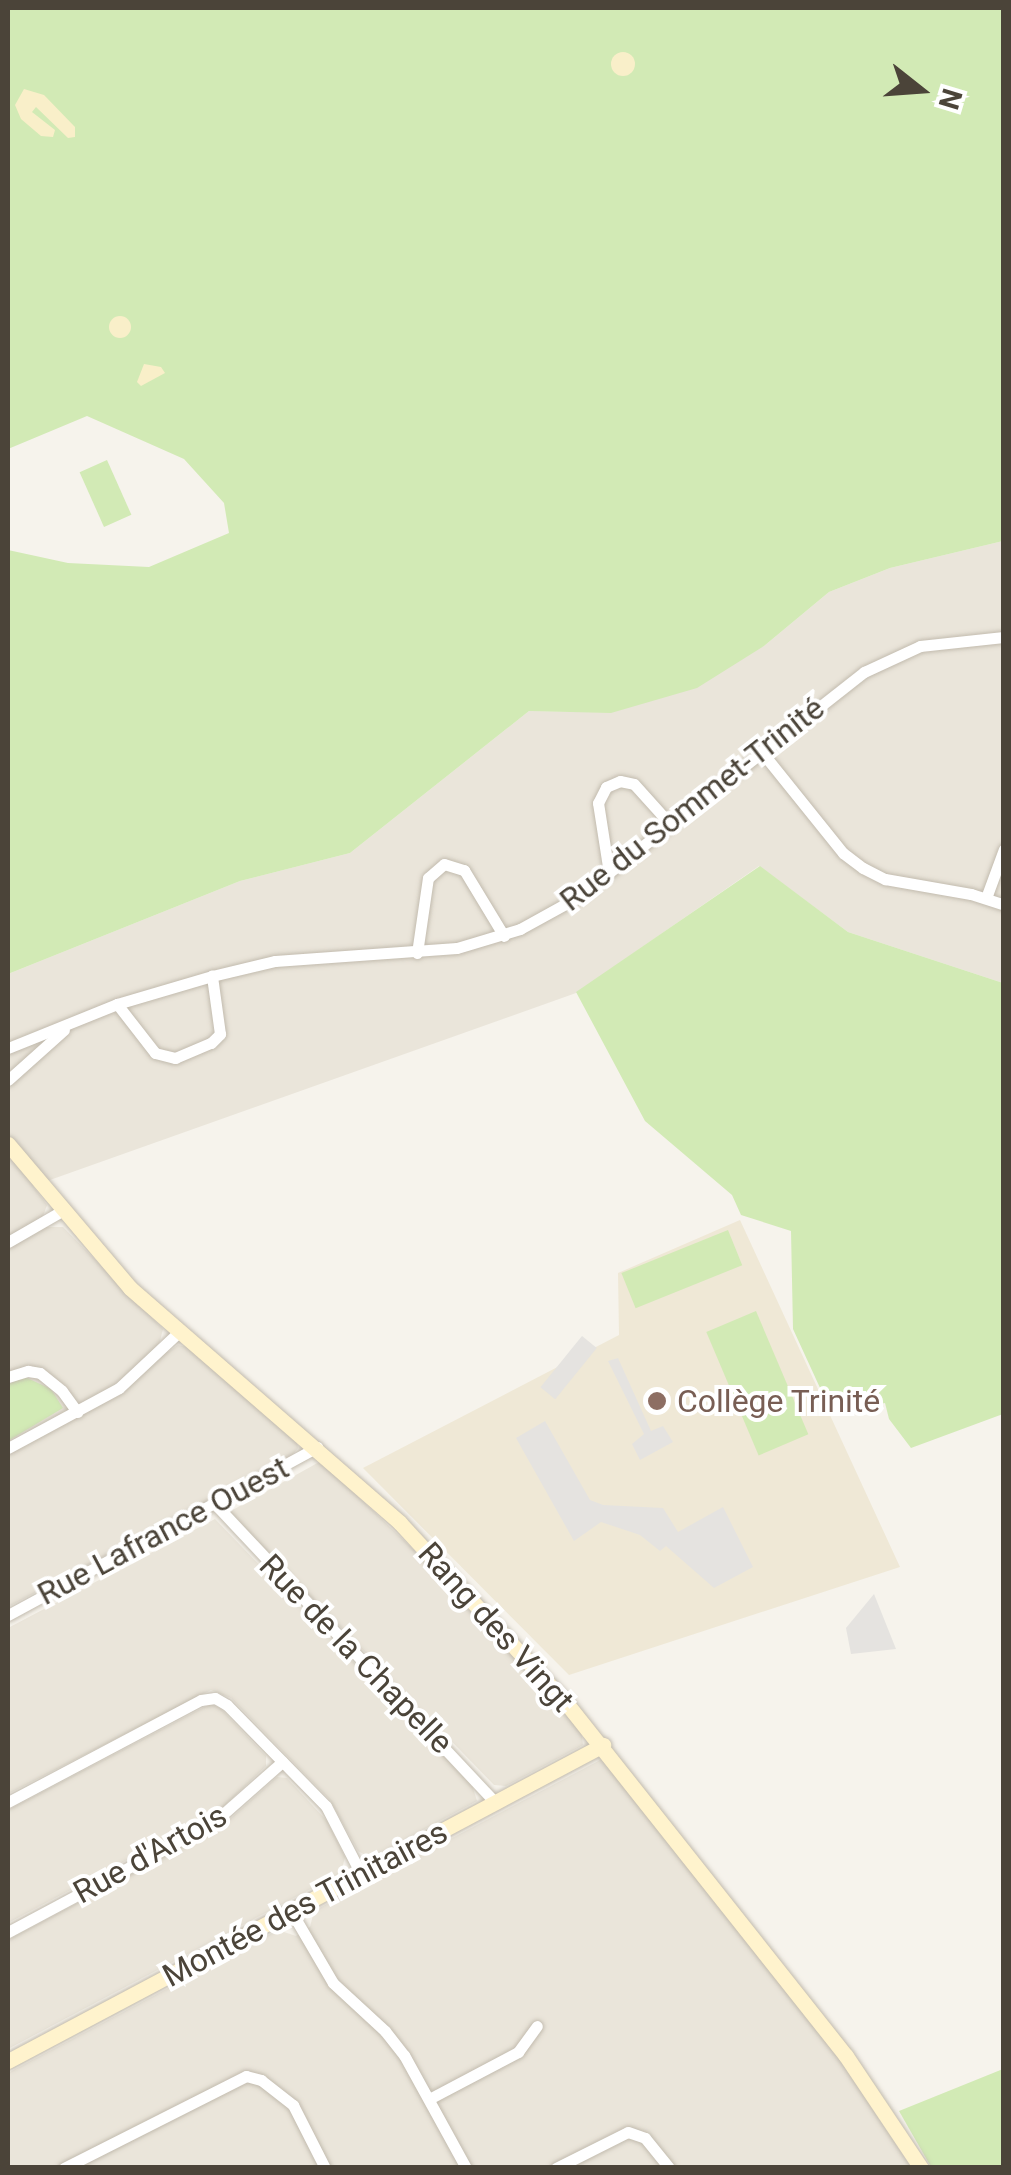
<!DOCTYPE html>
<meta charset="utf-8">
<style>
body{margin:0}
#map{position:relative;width:1011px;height:2175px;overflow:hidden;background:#f6f3ec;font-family:Roboto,sans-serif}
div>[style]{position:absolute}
.residential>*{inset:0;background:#eae5da}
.education>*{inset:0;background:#efe8d6}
.green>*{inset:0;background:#d2eab5;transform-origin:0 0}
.sand>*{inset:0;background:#f9efc9}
.round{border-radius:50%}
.parking>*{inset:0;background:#e5e3e0;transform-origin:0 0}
.roads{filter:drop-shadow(0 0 2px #c2bbae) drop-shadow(0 0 2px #c2bbae)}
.street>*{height:11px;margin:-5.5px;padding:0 5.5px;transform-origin:5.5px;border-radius:5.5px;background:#fff}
.secondary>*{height:15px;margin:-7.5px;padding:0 7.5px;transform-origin:7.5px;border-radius:7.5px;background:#fff3cd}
.dots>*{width:28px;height:28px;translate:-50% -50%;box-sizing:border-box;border:5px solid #fff;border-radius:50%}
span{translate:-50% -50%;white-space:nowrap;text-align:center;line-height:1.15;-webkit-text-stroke:8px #fff;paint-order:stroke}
.street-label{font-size:32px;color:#4b4439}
.education-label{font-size:32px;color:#785e54}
.left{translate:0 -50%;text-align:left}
.frame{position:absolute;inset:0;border:10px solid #4b4439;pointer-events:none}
.north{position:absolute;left:871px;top:40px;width:100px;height:100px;-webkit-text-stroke:8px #fff;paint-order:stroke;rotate:107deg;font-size:28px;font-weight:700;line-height:40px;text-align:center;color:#4b4439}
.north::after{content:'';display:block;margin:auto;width:35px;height:45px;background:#4b4439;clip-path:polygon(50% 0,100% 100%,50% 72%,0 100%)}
</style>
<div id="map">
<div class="residential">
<div style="clip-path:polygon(1003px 541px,1003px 983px,848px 932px,759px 866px,576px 993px,33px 1186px,47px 1205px,42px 1219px,47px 1227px,63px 1227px,163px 1329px,159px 1345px,168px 1352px,178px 1345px,187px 1347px,297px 1441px,298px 1448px,290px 1458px,8px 1607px,8px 974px,240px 881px,350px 853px,529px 711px,611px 712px,764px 646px,829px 592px,890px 568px)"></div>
<div style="clip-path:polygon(321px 1461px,441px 1576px,581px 1729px,583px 1745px,506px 1786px,494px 1785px,229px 1512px)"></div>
<div style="clip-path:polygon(215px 1519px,472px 1785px,477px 1801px,376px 1855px,365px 1855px,358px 1851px,330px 1800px,231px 1698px,211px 1690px,8px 1794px,8px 1628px)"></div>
<div style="clip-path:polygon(210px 1704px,220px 1708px,266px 1756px,266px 1766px,219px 1811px,8px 1923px,8px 1810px)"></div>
<div style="clip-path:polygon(602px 1759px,840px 2060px,911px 2167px,8px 2168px,8px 2073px,278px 1930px,296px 1936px,310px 1927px,314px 1911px)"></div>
<div style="clip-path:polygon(277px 1777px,287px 1778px,327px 1821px,345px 1857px,341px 1873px,8px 2049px,8px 1940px,222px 1826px)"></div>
</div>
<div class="education">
<div style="clip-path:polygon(740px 1220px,900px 1567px,569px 1675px,363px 1468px,619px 1335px,618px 1273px)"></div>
</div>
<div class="green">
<div style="clip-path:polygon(8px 8px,1003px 8px,1003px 541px,890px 568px,829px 592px,764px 646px,697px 688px,611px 713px,529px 711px,350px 853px,240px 881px,8px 974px,8px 550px,68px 563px,149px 567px,229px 533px,224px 503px,184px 459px,87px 416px,8px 449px)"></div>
<div style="left:107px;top:460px;width:60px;height:30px;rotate:66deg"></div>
<div style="clip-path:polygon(760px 866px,848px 932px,1003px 983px,1003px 1414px,911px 1448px,889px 1419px,885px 1403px,832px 1414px,793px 1329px,791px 1231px,741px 1215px,732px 1195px,645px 1121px,576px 992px)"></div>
<div style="left:728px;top:1230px;width:38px;height:115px;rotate:68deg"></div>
<div style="left:756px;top:1311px;width:134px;height:54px;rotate:67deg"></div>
<div style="clip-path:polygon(25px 1377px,51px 1389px,63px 1408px,8px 1441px,8px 1384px)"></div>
<div style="clip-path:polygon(1003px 2069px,1003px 2167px,931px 2167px,899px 2111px)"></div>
</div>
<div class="sand">
<div class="round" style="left:611px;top:52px;width:24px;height:24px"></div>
<div style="clip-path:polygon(24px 89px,44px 95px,75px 127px,75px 137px,68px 138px,36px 107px,32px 112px,55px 130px,53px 137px,41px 136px,21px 119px,15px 105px)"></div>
<div class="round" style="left:109px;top:316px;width:22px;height:22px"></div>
<div style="clip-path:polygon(144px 364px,161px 367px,165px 373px,141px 386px,137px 382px)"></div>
</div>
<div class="parking">
<div style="left:582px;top:1336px;width:19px;height:66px;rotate:39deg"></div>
<div style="clip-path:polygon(618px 1358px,651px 1431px,663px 1426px,673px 1442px,640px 1460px,632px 1444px,644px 1434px,608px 1361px)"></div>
<div style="clip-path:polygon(545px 1421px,590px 1500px,603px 1505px,663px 1508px,678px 1532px,723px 1507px,753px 1567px,714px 1588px,666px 1546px,660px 1551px,640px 1535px,601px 1522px,574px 1541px,516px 1438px)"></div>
<div style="clip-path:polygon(874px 1594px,896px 1649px,851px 1654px,846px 1628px)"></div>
</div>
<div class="roads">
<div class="street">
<div style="left:761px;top:751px;width:131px;rotate:51.2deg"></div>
<div style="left:843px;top:853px;width:25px;rotate:37deg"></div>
<div style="left:863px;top:868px;width:25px;rotate:27deg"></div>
<div style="left:885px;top:879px;width:87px;rotate:9.9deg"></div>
<div style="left:971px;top:894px;width:35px;rotate:18deg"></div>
<div style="left:609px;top:873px;width:71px;rotate:-98.9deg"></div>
<div style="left:598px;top:803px;width:18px;rotate:-63deg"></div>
<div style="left:606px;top:787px;width:15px;rotate:-23deg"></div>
<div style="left:620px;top:781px;width:14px;rotate:12deg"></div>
<div style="left:634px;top:784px;width:54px;rotate:48deg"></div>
<div style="left:986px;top:898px;width:52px;rotate:-69.8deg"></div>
<div style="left:417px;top:953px;width:76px;rotate:-81.7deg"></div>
<div style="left:428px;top:878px;width:21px;rotate:-41deg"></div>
<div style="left:444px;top:864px;width:21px;rotate:17deg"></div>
<div style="left:464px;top:870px;width:77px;rotate:58.8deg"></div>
<div style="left:117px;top:1004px;width:62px;rotate:52.2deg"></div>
<div style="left:155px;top:1053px;width:21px;rotate:14deg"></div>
<div style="left:175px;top:1058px;width:39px;rotate:-23deg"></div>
<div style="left:211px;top:1043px;width:13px;rotate:-45deg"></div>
<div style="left:220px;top:1034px;width:59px;rotate:-97.9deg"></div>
<div style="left:8px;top:1048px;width:118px;rotate:-22deg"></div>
<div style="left:117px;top:1004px;width:99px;rotate:-16.4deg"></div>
<div style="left:212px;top:976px;width:65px;rotate:-13.4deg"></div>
<div style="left:275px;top:961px;width:182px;rotate:-4.1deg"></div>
<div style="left:457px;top:948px;width:66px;rotate:-16.8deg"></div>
<div style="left:520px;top:929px;width:66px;rotate:-28.9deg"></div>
<div style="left:578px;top:897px;width:364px;rotate:-38.2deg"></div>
<div style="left:864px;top:672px;width:62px;rotate:-24.9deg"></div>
<div style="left:920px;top:646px;width:84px;rotate:-6.1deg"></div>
<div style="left:8px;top:1080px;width:75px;rotate:-41.8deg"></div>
<div style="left:8px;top:1242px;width:62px;rotate:-29.9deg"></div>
<div style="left:8px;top:1377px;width:21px;rotate:-17deg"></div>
<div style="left:28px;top:1371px;width:12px;rotate:9deg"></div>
<div style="left:40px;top:1373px;width:28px;rotate:39deg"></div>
<div style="left:62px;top:1391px;width:26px;rotate:54deg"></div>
<div style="left:8px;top:1448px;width:126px;rotate:-28.4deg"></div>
<div style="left:119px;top:1388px;width:83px;rotate:-43.1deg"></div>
<div style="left:216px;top:1505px;width:409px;rotate:46.8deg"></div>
<div style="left:8px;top:1615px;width:352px;rotate:-28.5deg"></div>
<div style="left:8px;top:1802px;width:218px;rotate:-27.9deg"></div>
<div style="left:201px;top:1700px;width:14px;rotate:-8deg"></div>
<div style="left:215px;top:1698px;width:14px;rotate:30deg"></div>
<div style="left:227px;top:1705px;width:141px;rotate:45.6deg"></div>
<div style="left:326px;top:1806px;width:76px;rotate:62.8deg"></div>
<div style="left:291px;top:1911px;width:83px;rotate:59.7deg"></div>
<div style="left:333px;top:1983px;width:71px;rotate:42.7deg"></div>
<div style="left:385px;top:2031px;width:31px;rotate:52deg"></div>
<div style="left:404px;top:2055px;width:129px;rotate:61.2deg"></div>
<div style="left:8px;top:1932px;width:234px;rotate:-28.1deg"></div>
<div style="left:214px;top:1822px;width:91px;rotate:-41.4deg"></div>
<div style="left:429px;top:2099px;width:101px;rotate:-27.8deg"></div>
<div style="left:518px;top:2052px;width:32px;rotate:-54deg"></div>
<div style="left:64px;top:2168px;width:204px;rotate:-26.8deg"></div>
<div style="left:246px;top:2076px;width:16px;rotate:15deg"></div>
<div style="left:261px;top:2080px;width:41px;rotate:38deg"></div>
<div style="left:293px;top:2105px;width:71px;rotate:63.1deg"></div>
<div style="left:556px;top:2168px;width:80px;rotate:-26.6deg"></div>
<div style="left:628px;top:2132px;width:18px;rotate:19deg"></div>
<div style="left:645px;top:2138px;width:38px;rotate:51deg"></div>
</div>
<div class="secondary">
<div style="left:8px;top:1144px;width:189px;rotate:49.7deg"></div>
<div style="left:130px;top:1288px;width:358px;rotate:41deg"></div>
<div style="left:400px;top:1523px;width:246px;rotate:47.3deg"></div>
<div style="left:567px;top:1704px;width:449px;rotate:51.6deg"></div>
<div style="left:846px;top:2056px;width:135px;rotate:56.2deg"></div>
<div style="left:8px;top:2061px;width:674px;rotate:-27.97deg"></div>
</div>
</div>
<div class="dots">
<div style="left:657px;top:1401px;background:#8d6e63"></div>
</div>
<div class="street-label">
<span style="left:692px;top:804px;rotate:-38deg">Rue du Sommet-Trinité</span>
<span style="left:163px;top:1531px;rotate:-28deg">Rue Lafrance Ouest</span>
<span style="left:496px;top:1627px;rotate:48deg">Rang des Vingt</span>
<span style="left:356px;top:1654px;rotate:46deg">Rue de la Chapelle</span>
<span style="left:150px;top:1854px;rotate:-29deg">Rue d'Artois</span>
<span style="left:305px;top:1904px;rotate:-28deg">Montée des Trinitaires</span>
</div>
<div class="education-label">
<span class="left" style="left:677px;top:1401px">Collège Trinité</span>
</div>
<div class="frame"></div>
<div class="north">N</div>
</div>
